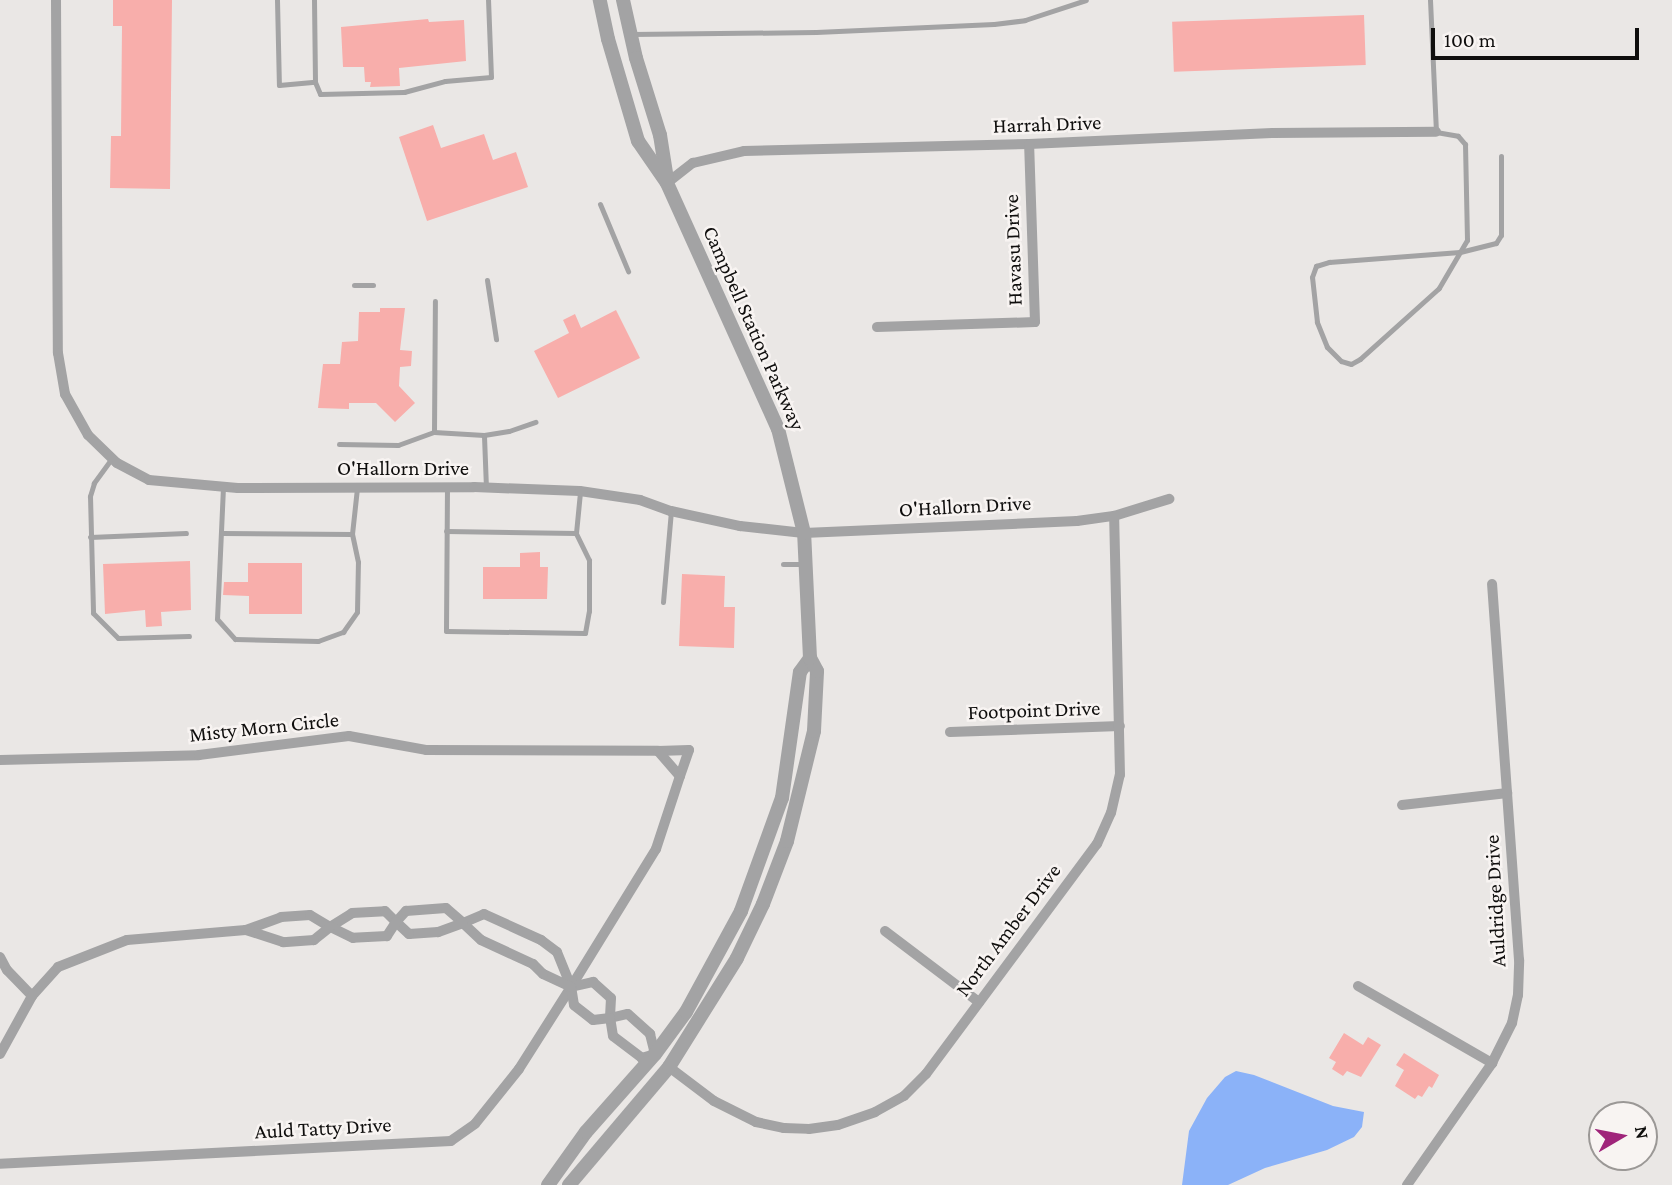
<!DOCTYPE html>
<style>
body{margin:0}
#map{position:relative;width:1672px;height:1185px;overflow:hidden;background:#eae7e5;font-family:"Crimson Pro",serif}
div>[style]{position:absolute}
.water>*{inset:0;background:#8bb2f8}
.building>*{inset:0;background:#f8aeab;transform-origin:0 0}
.service>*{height:5px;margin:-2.5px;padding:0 2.5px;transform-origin:2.5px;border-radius:2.5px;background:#a3a3a4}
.minor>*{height:10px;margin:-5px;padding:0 5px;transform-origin:5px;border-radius:5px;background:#a3a3a4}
.tertiary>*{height:14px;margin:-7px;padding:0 7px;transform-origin:7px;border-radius:7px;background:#a3a3a4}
span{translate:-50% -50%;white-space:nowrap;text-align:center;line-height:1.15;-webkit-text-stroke:5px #f8f4f2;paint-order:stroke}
.street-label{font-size:21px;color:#0f0e0d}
.north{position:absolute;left:1588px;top:1101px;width:70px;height:70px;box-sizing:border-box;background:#f8f4f2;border:2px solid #9b9896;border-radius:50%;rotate:80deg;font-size:19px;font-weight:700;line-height:28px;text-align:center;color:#0f0e0d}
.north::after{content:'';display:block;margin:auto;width:24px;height:32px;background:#9f247a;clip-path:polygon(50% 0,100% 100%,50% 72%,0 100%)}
.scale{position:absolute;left:1431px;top:28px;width:208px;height:32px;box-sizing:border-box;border:4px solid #0f0e0d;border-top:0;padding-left:9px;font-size:21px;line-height:24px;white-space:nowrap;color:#0f0e0d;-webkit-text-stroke:5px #f8f4f2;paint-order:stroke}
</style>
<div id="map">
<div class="water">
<div style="clip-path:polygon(1236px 1071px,1254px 1075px,1333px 1106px,1364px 1112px,1362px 1127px,1354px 1137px,1327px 1150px,1265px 1168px,1228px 1185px,1182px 1185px,1189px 1131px,1207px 1098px,1225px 1077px)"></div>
</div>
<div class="building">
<div style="clip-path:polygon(113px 0,172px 0,170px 189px,110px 188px,111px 136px,121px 136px,122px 26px,113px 26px)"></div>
<div style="left:1364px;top:15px;width:50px;height:192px;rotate:88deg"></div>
<div style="clip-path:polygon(428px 19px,429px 22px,464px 20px,466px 61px,399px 68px,400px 86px,370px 87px,371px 82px,365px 82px,364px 67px,343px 67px,341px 27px)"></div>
<div style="clip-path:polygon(433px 125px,441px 148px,484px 134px,493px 160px,516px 152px,528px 187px,427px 221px,399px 137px)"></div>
<div style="clip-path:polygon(380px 308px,405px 308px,400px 350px,412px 351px,411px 366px,400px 367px,399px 386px,415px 403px,395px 422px,376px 403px,349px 403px,349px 409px,318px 408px,323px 364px,340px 364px,342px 342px,358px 341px,359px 312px,380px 312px)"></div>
<div style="clip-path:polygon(616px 310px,640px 358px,558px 398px,534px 351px,569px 333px,563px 320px,575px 314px,581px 328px)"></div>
<div style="clip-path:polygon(540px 552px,540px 567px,548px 567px,547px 599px,483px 599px,483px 567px,520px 567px,520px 553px)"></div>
<div style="clip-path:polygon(190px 561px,191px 610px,161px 612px,162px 626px,146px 627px,145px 610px,105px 614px,103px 564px)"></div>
<div style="clip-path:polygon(248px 563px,302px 563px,302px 614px,249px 614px,249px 596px,223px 595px,224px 582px,248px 582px)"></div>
<div style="clip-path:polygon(682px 574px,725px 576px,724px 607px,735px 607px,734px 648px,679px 646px)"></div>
<div style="clip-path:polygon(1344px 1033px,1363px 1045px,1368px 1037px,1381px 1045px,1361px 1077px,1347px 1071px,1343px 1076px,1332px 1069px,1336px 1062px,1329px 1058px)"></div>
<div style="clip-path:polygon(1404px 1053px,1439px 1075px,1432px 1088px,1429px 1086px,1422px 1097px,1418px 1095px,1415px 1099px,1395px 1086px,1404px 1070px,1396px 1065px)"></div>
</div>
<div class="service">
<div style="left:277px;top:0;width:85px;rotate:88.7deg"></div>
<div style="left:279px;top:85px;width:36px;rotate:-5deg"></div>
<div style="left:315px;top:82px;width:13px;rotate:67deg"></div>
<div style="left:320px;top:94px;width:84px;rotate:-1.4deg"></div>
<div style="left:404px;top:92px;width:42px;rotate:-15deg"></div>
<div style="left:445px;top:81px;width:46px;rotate:-5deg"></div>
<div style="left:491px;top:77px;width:77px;rotate:-92.2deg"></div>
<div style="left:314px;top:0;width:82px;rotate:89.3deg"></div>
<div style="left:1430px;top:0;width:132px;rotate:87.4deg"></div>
<div style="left:1436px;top:132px;width:22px;rotate:10deg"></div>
<div style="left:1458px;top:136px;width:11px;rotate:49deg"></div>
<div style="left:1465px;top:144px;width:96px;rotate:88.8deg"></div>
<div style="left:1467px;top:240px;width:56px;rotate:120.3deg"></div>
<div style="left:1439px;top:288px;width:106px;rotate:138.1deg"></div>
<div style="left:1360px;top:359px;width:10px;rotate:151deg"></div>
<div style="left:1351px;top:364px;width:10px;rotate:-163deg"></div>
<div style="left:1341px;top:361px;width:20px;rotate:-135deg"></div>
<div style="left:1327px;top:347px;width:27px;rotate:-112deg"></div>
<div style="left:1317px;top:322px;width:45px;rotate:-96.3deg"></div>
<div style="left:1312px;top:277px;width:12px;rotate:-70deg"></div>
<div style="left:1316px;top:266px;width:14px;rotate:-17deg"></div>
<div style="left:1329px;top:262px;width:131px;rotate:-4.4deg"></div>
<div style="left:1460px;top:252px;width:37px;rotate:-14deg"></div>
<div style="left:1496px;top:243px;width:9px;rotate:-58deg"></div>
<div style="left:1501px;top:235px;width:79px;rotate:-90deg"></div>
<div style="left:631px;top:34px;width:185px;rotate:-0.6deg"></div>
<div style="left:816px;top:32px;width:178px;rotate:-2.6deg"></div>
<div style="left:994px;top:24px;width:31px;rotate:-7deg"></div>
<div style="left:1025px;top:20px;width:64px;rotate:-18.2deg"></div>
<div style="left:600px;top:204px;width:73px;rotate:67.3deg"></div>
<div style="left:487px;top:280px;width:60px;rotate:81.3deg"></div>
<div style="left:354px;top:285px;width:19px"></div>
<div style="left:434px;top:432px;width:131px;rotate:-89.6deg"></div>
<div style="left:339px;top:444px;width:59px;rotate:1deg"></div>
<div style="left:398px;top:445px;width:38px;rotate:-20deg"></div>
<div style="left:434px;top:432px;width:50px;rotate:3.4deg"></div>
<div style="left:112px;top:458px;width:31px;rotate:126deg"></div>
<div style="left:94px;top:483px;width:14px;rotate:107deg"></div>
<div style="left:90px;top:496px;width:117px;rotate:88.5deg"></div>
<div style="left:93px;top:613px;width:35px;rotate:45deg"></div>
<div style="left:118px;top:638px;width:71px;rotate:-1.6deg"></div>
<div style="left:223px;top:487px;width:132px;rotate:92.6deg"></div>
<div style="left:217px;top:619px;width:27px;rotate:48deg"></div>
<div style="left:235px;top:639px;width:83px;rotate:1.4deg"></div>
<div style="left:318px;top:641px;width:27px;rotate:-20deg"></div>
<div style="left:343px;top:632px;width:24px;rotate:-55deg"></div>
<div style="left:357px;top:612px;width:50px;rotate:-88.9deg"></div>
<div style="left:358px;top:562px;width:29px;rotate:-102deg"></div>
<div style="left:352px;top:534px;width:46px;rotate:-83.8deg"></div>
<div style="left:447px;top:487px;width:144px;rotate:90.4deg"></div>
<div style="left:446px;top:631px;width:139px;rotate:0.8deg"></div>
<div style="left:585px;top:633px;width:22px;rotate:-80deg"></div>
<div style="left:589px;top:611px;width:51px;rotate:-90deg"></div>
<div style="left:589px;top:560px;width:30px;rotate:-116deg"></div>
<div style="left:576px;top:533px;width:41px;rotate:-84.4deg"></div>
<div style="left:486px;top:488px;width:53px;rotate:-92.2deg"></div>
<div style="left:484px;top:435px;width:25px;rotate:-9deg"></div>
<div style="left:509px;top:431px;width:28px;rotate:-19deg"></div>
<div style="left:446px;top:531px;width:130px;rotate:0.9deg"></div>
<div style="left:222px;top:533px;width:130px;rotate:0.4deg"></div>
<div style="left:90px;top:537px;width:96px;rotate:-2.4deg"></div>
<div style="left:783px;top:564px;width:21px"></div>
<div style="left:663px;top:602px;width:91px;rotate:-85deg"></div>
</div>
<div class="minor">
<div style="left:56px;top:0;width:353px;rotate:89.7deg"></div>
<div style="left:58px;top:353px;width:42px;rotate:80.3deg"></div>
<div style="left:65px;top:394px;width:47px;rotate:60.7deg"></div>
<div style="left:88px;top:435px;width:40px;rotate:44deg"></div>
<div style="left:117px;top:463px;width:36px;rotate:28deg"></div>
<div style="left:149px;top:480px;width:89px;rotate:5.1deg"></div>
<div style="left:238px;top:488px;width:236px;rotate:-0.2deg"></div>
<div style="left:474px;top:487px;width:106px;rotate:2.2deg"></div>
<div style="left:580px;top:491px;width:61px;rotate:8.5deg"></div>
<div style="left:640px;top:500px;width:33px;rotate:20deg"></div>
<div style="left:671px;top:511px;width:71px;rotate:12.3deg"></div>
<div style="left:740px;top:526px;width:64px;rotate:6.2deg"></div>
<div style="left:804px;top:533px;width:273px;rotate:-2.5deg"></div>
<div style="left:1077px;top:521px;width:37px;rotate:-8deg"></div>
<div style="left:1114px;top:516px;width:58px;rotate:-17.2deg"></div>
<div style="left:667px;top:183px;width:33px;rotate:-38deg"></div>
<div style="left:693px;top:163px;width:52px;rotate:-13.2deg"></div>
<div style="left:744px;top:151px;width:285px;rotate:-1.4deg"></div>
<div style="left:1029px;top:144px;width:244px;rotate:-2.6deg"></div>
<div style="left:1273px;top:133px;width:163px;rotate:-0.4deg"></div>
<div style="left:877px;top:327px;width:158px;rotate:-1.8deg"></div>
<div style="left:1035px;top:322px;width:178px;rotate:-91.9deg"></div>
<div style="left:950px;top:732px;width:170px;rotate:-2deg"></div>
<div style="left:658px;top:751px;width:31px;rotate:-2deg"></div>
<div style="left:689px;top:750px;width:28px;rotate:109deg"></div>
<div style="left:0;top:760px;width:199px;rotate:-1.4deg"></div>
<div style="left:199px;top:755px;width:151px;rotate:-7.2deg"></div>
<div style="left:349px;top:736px;width:78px;rotate:10.3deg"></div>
<div style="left:426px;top:750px;width:232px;rotate:0.2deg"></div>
<div style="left:658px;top:751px;width:33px;rotate:49deg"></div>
<div style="left:680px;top:776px;width:77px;rotate:108.2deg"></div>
<div style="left:656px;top:849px;width:162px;rotate:121.6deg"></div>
<div style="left:571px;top:987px;width:97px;rotate:122.4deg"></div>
<div style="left:519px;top:1069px;width:70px;rotate:128.7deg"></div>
<div style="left:475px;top:1124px;width:29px;rotate:145deg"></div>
<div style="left:451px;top:1141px;width:452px;rotate:177.1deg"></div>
<div style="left:1402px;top:805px;width:106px;rotate:-6.5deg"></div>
<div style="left:885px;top:931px;width:118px;rotate:37.1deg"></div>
<div style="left:0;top:957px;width:15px;rotate:62deg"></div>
<div style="left:7px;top:970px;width:36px;rotate:46deg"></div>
<div style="left:1358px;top:986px;width:155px;rotate:29.9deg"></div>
<div style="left:0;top:1054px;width:66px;rotate:-61.1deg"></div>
<div style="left:32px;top:996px;width:39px;rotate:-48deg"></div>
<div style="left:58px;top:967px;width:74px;rotate:-21.4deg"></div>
<div style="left:127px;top:940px;width:119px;rotate:-4.8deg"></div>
<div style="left:246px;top:930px;width:37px;rotate:-20deg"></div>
<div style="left:281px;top:917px;width:29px;rotate:-4deg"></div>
<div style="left:310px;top:915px;width:23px;rotate:31deg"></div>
<div style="left:330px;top:927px;width:26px;rotate:-32deg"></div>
<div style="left:352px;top:913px;width:33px;rotate:-3deg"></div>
<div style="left:385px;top:911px;width:16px;rotate:45deg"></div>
<div style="left:396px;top:922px;width:15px;rotate:-48deg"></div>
<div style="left:406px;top:911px;width:40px;rotate:-4.3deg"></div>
<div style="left:446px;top:908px;width:23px;rotate:41deg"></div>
<div style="left:463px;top:923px;width:23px;rotate:-23deg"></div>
<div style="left:484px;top:914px;width:63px;rotate:24.5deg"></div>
<div style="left:541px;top:940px;width:20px;rotate:37deg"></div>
<div style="left:557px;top:952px;width:38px;rotate:68deg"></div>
<div style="left:571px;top:987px;width:23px;rotate:-13deg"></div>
<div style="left:593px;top:982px;width:24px;rotate:42deg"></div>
<div style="left:611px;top:998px;width:20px;rotate:93deg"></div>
<div style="left:610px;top:1018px;width:18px;rotate:-13deg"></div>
<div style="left:628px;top:1014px;width:30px;rotate:42deg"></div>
<div style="left:650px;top:1034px;width:21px;rotate:76deg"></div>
<div style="left:655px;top:1054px;width:14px;rotate:163deg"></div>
<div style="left:642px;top:1058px;width:36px;rotate:-143deg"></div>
<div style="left:613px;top:1036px;width:18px;rotate:-99deg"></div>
<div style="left:610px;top:1018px;width:17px;rotate:173deg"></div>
<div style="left:593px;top:1020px;width:24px;rotate:-142deg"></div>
<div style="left:574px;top:1005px;width:18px;rotate:-99deg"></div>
<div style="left:571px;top:987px;width:31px;rotate:-155deg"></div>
<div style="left:543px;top:974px;width:14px;rotate:-135deg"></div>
<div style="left:533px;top:964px;width:57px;rotate:-155.2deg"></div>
<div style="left:481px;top:940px;width:25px;rotate:-137deg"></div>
<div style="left:463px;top:923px;width:27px;rotate:160deg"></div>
<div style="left:438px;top:932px;width:29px;rotate:176deg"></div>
<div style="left:409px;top:934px;width:18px;rotate:-137deg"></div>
<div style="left:396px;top:922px;width:17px;rotate:123deg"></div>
<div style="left:387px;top:936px;width:34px;rotate:177deg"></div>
<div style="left:353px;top:938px;width:25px;rotate:-154deg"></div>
<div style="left:330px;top:927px;width:21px;rotate:141deg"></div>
<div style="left:314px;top:940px;width:31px;rotate:176deg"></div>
<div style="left:283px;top:942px;width:39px;rotate:-162deg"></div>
<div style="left:669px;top:1067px;width:56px;rotate:37.1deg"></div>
<div style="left:714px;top:1101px;width:47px;rotate:26.6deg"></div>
<div style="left:756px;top:1122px;width:29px;rotate:12deg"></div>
<div style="left:784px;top:1128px;width:25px;rotate:2deg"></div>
<div style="left:809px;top:1129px;width:29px;rotate:-8deg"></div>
<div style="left:838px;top:1125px;width:39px;rotate:-19deg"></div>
<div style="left:875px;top:1112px;width:33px;rotate:-29deg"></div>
<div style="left:904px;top:1096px;width:31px;rotate:-45deg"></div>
<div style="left:926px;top:1074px;width:287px;rotate:-53.4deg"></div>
<div style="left:1097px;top:844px;width:34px;rotate:-66deg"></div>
<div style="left:1111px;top:813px;width:39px;rotate:-77deg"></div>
<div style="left:1120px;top:775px;width:259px;rotate:-91.3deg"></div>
<div style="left:1407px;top:1185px;width:149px;rotate:-55.1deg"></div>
<div style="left:1492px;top:1063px;width:45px;rotate:-63.4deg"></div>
<div style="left:1512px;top:1023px;width:29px;rotate:-78deg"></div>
<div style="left:1518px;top:995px;width:35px;rotate:-88deg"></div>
<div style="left:1519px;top:960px;width:377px;rotate:-94.1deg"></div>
</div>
<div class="tertiary">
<div style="left:623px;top:0;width:59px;rotate:77.4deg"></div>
<div style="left:636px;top:58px;width:81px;rotate:72.7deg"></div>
<div style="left:660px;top:135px;width:45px;rotate:81deg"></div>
<div style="left:548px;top:1185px;width:65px;rotate:-54.4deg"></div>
<div style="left:586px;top:1132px;width:104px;rotate:-48.5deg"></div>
<div style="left:655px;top:1054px;width:52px;rotate:-53.6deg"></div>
<div style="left:686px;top:1012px;width:115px;rotate:-61.4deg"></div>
<div style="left:741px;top:911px;width:120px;rotate:-70.1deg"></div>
<div style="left:782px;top:798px;width:127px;rotate:-81.9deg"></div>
<div style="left:800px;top:672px;width:17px;rotate:-54deg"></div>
<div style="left:569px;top:1185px;width:155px;rotate:-49.7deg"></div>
<div style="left:669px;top:1067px;width:128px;rotate:-58deg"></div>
<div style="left:737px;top:958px;width:60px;rotate:-64.3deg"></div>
<div style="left:763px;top:904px;width:67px;rotate:-69.1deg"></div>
<div style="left:787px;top:841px;width:113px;rotate:-76.2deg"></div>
<div style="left:814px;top:731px;width:60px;rotate:-87.1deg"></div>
<div style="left:817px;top:671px;width:15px;rotate:-118deg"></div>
<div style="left:810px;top:658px;width:125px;rotate:-92.7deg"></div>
<div style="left:804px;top:533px;width:107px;rotate:-104deg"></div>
<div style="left:778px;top:429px;width:270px;rotate:-114.3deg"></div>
<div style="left:667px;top:183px;width:51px;rotate:-124.6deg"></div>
<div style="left:638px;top:141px;width:106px;rotate:-106.4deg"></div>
<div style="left:608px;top:39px;width:40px;rotate:-102deg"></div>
</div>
<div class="street-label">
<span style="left:1047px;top:124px;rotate:-2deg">Harrah Drive</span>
<span style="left:1013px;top:250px;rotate:-92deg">Havasu Drive</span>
<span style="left:754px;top:328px;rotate:66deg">Campbell Station Parkway</span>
<span style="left:403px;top:468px">O'Hallorn Drive</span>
<span style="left:965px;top:506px;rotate:-3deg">O'Hallorn Drive</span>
<span style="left:1034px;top:710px;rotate:-2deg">Footpoint Drive</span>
<span style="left:264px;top:727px;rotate:-6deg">Misty Morn Circle</span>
<span style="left:1495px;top:901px;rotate:-93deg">Auldridge Drive</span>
<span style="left:1008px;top:930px;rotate:-53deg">North Amber Drive</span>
<span style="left:323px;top:1128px;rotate:-3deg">Auld Tatty Drive</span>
</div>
<div class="north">N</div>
<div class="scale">100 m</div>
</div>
